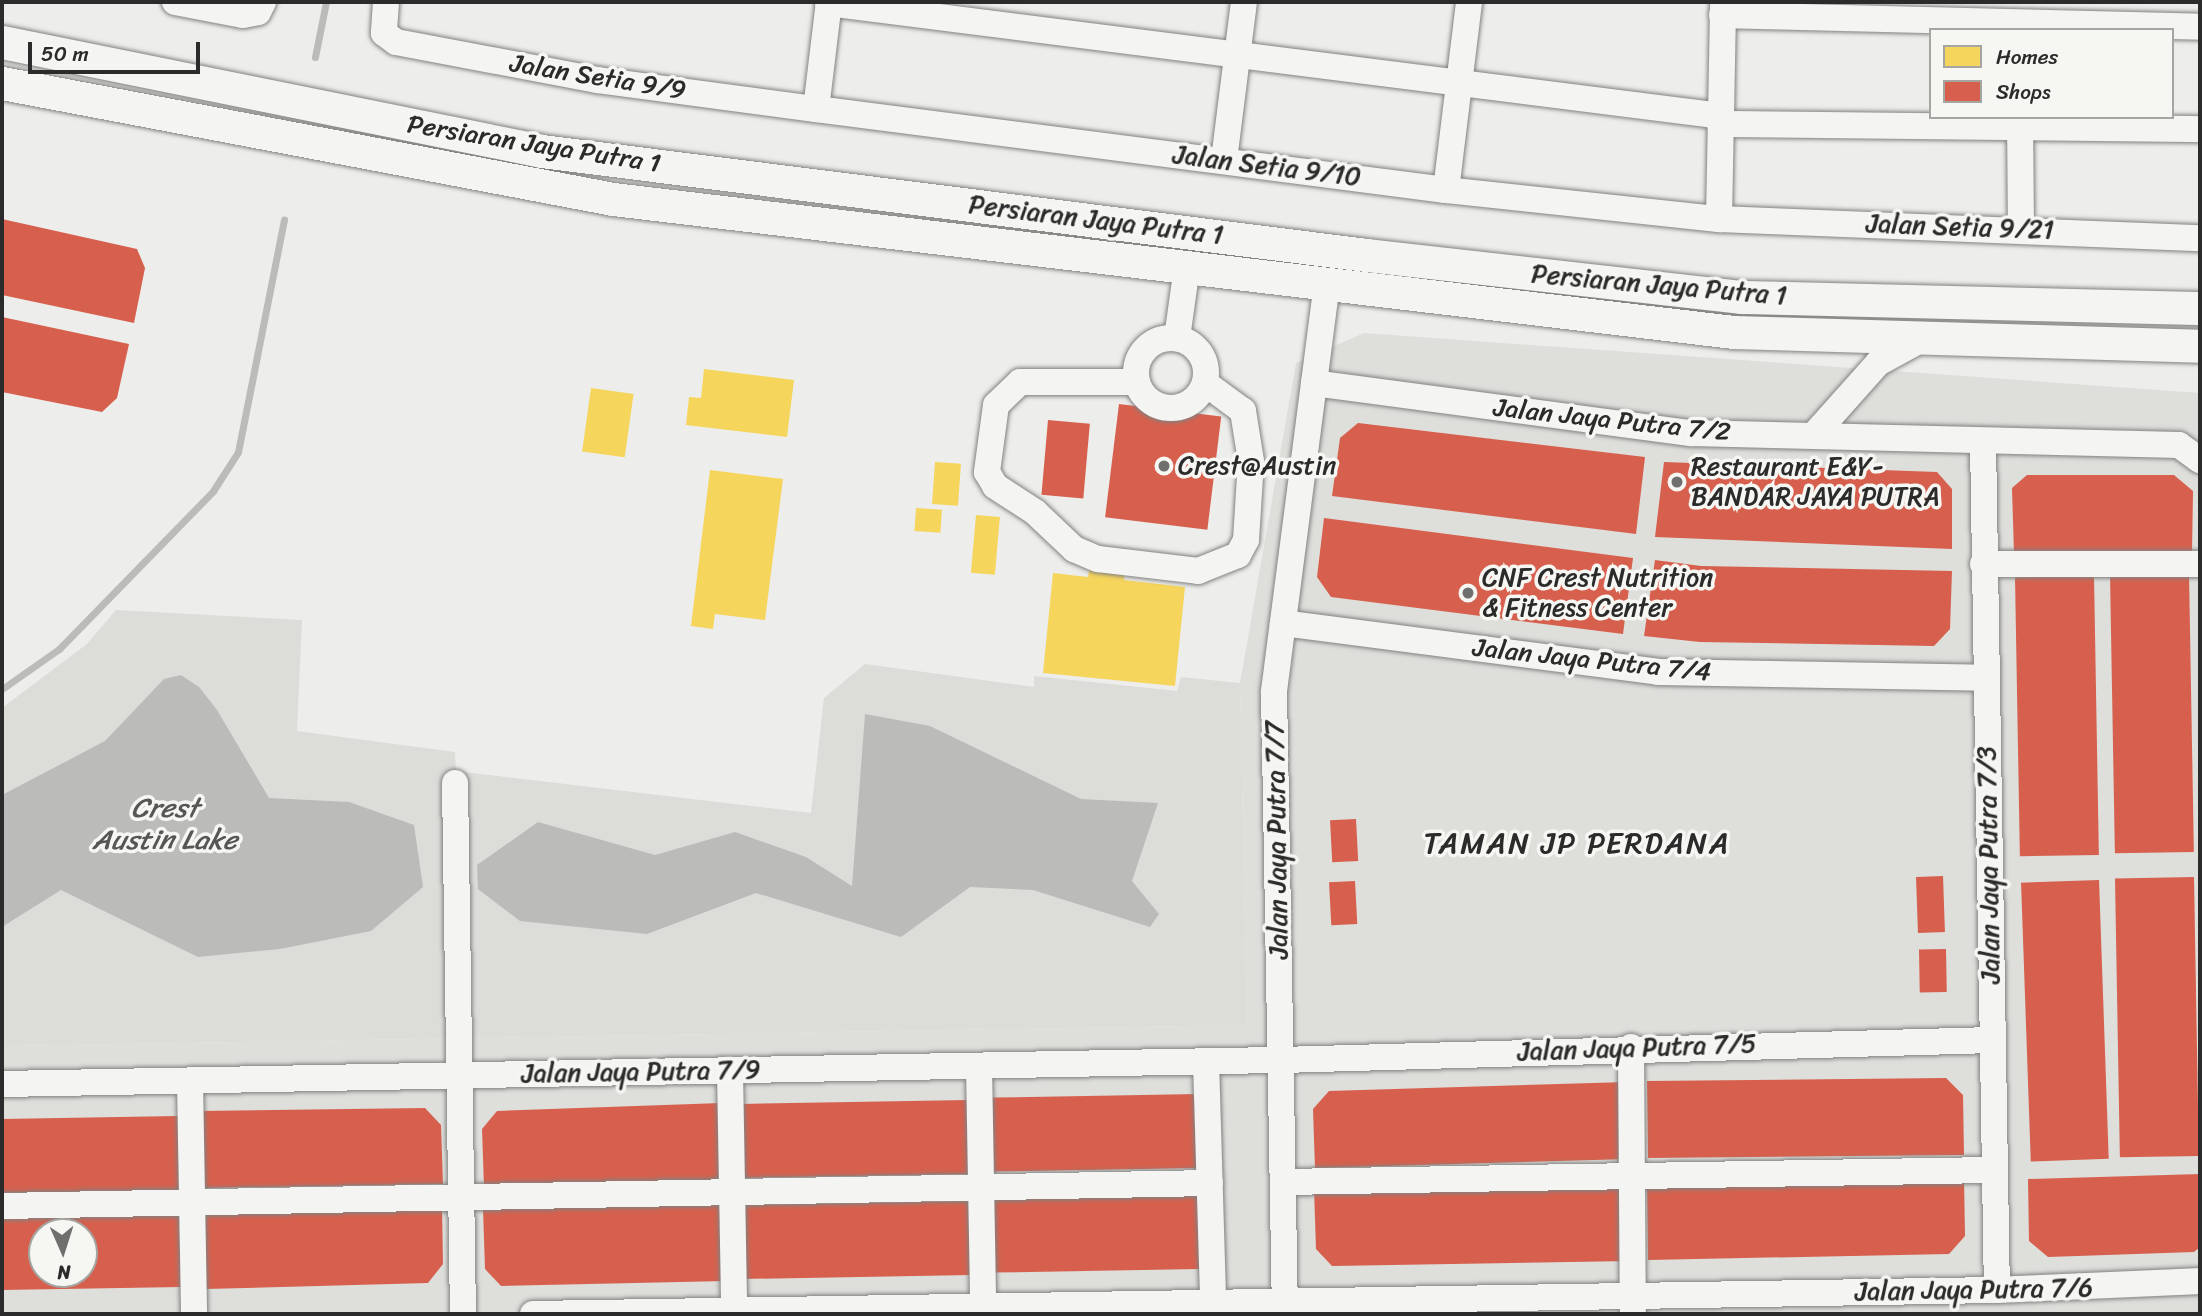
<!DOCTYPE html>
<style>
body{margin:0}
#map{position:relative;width:2202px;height:1316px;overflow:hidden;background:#ededeb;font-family:Sriracha,sans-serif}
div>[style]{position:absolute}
.built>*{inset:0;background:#dededb}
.green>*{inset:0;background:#dcdcd9}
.water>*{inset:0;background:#bbbbb9}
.homes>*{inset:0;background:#f6d55c;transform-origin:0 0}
.shops>*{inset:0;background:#d6604d;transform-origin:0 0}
.stream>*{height:7px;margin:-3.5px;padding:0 3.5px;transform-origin:3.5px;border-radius:3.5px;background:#bbbbb9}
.roads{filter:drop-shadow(0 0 2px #828281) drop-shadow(0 0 2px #828281)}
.minor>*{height:26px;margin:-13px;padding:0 13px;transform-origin:13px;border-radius:13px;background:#f4f4f2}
.minor>.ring{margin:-13px;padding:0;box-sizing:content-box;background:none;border:26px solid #f4f4f2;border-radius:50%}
.major>*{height:33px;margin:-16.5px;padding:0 16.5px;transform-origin:16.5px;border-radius:16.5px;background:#f4f4f2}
.dots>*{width:19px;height:19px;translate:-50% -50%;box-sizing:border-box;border:4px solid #f6f6f2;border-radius:50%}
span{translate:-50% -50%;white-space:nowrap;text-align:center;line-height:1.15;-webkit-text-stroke:7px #f6f6f2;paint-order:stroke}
.street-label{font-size:26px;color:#2b2b2b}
.poi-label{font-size:26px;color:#2b2b2b}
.left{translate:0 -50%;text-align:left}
.water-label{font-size:28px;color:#565655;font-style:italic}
.quarter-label{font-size:30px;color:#2b2b2b;letter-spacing:2px}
.frame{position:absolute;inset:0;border:4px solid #2b2b2b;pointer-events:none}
.legend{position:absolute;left:1929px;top:28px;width:245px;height:91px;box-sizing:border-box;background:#f6f6f2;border:2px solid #a5a5a2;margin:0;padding:9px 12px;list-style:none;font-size:21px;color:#2b2b2b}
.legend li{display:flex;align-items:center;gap:14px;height:35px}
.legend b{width:35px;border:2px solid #a5a5a2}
.north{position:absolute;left:28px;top:1218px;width:70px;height:70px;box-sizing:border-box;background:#f6f6f2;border:2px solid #a5a5a2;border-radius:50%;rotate:177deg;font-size:19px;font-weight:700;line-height:28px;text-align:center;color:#2b2b2b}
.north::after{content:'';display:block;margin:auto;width:24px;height:32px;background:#6f6f6e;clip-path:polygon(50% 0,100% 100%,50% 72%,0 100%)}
.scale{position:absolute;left:28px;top:42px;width:172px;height:32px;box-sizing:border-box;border:4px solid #2b2b2b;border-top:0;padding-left:9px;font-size:21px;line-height:24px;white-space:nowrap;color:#2b2b2b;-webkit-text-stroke:5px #f6f6f2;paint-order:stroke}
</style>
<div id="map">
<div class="built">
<div style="clip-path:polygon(evenodd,1364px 333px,2200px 393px,2200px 1314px,2px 1314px,2px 1046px,1247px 1025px,1240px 683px,1296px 363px,1364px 333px,42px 1232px,84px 1232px,84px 1274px,42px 1274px,42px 1232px)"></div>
</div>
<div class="green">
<div style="clip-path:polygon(116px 610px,302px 620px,297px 731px,455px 752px,456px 771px,811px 813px,824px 698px,865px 664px,1034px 687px,1034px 676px,1177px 691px,1181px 677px,1240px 683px,1247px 1025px,2px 1046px,2px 708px,87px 644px)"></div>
</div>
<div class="water">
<div style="clip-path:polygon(181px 675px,199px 687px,217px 710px,269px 798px,349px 802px,414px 825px,423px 887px,371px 931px,280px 949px,198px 957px,61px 890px,2px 927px,2px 795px,105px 741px,164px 679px)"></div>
<div style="clip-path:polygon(865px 714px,930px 726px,1081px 799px,1158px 803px,1132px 881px,1159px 914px,1150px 927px,1033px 890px,970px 887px,901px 937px,756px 893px,647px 934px,520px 921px,478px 889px,477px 865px,538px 822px,655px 855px,735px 832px,806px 857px,852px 886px)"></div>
</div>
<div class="homes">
<div style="clip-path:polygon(704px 369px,794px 380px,787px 437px,686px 425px,689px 397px,701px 398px)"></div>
<div style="left:591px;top:388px;width:43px;height:64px;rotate:8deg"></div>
<div style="left:935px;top:462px;width:26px;height:42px;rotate:4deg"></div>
<div style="clip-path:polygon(710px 470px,783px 479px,765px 620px,715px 614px,713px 629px,691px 626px)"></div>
<div style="left:916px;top:508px;width:26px;height:23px;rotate:4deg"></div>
<div style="left:976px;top:515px;width:24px;height:58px;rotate:5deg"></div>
<div style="clip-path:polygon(1090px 566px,1125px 569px,1124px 580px,1185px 587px,1175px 686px,1043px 673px,1053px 573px,1088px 577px)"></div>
</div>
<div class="shops">
<div style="clip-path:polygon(2px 219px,137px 249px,145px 268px,134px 323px,2px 295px)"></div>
<div style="clip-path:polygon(2px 317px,129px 344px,117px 398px,102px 412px,2px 392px)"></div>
<div style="left:1119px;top:404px;width:103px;height:114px;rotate:7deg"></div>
<div style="left:1048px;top:420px;width:42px;height:75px;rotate:5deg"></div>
<div style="clip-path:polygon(1358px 423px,1645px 457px,1636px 534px,1332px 496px,1340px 438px)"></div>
<div style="clip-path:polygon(1664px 462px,1937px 472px,1952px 489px,1952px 549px,1655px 537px)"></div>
<div style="clip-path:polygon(2027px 475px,2174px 475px,2193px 491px,2192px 554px,2014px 553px,2012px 488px)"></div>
<div style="clip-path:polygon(1324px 518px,1633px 558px,1623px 634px,1331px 597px,1317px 577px)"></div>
<div style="clip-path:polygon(1655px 560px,1701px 566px,1952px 571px,1950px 629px,1934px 646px,1700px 642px,1644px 636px)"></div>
<div style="left:2189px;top:573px;width:279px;height:79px;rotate:89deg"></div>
<div style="left:2094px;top:576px;width:279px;height:79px;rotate:89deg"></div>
<div style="left:1356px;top:819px;width:42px;height:26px;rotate:87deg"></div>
<div style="left:1943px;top:876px;width:56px;height:27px;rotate:88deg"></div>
<div style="left:2194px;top:877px;width:279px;height:79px;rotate:89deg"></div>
<div style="left:2099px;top:880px;width:279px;height:78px;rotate:88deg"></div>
<div style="left:1355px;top:881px;width:43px;height:26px;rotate:87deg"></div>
<div style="left:1946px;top:949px;width:43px;height:27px;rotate:89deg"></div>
<div style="clip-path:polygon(1946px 1078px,1963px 1095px,1964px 1155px,1648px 1158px,1647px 1081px)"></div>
<div style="clip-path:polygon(1627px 1082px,1629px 1159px,1315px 1168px,1313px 1109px,1329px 1091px)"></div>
<div style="left:1198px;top:1094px;width:74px;height:207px;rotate:89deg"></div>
<div style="left:969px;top:1100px;width:74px;height:229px;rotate:89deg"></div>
<div style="clip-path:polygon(721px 1103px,723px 1180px,484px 1187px,482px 1129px,497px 1111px)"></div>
<div style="clip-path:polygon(425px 1108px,441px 1125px,443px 1184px,202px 1188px,200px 1111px)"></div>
<div style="left:178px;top:1116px;width:74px;height:176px;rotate:89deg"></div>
<div style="clip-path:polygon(2200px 1174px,2200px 1247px,2194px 1252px,2048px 1257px,2029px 1241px,2028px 1179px)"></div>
<div style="clip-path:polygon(1964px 1178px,1965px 1236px,1949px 1254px,1648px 1260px,1647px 1183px)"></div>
<div style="clip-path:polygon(1629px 1184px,1630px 1261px,1332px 1266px,1316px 1249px,1314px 1189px)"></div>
<div style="left:1198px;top:1195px;width:74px;height:207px;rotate:89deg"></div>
<div style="left:970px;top:1201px;width:74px;height:229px;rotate:89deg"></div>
<div style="clip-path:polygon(724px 1205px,726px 1281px,501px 1286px,485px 1269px,483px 1209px)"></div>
<div style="clip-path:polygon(442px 1206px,443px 1264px,428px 1283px,205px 1289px,203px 1212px)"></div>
<div style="clip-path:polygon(evenodd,179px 1214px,181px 1287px,2px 1290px,2px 1217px,179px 1214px,42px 1232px,84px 1232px,84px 1274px,42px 1274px,42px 1232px)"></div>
</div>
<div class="stream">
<div style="left:315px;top:57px;width:56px;rotate:-78.7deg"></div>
<div style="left:2px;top:689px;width:70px;rotate:-35.1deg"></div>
<div style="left:59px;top:649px;width:221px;rotate:-45.7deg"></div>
<div style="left:213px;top:491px;width:46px;rotate:-57.3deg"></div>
<div style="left:238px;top:452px;width:237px;rotate:-78.8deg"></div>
</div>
<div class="roads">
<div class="minor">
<div style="left:175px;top:2px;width:69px;rotate:10.8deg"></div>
<div style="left:243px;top:15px;width:15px;rotate:-11deg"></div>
<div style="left:258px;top:12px;width:11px;rotate:-63deg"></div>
<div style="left:386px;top:2px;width:31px;rotate:94deg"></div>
<div style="left:384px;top:33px;width:15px;rotate:37deg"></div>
<div style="left:396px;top:42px;width:206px;rotate:10.7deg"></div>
<div style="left:598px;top:80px;width:220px;rotate:7.6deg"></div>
<div style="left:816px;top:109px;width:635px;rotate:7.33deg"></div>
<div style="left:1446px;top:190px;width:275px;rotate:6.1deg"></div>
<div style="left:1719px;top:219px;width:481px;rotate:2.3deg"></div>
<div style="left:828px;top:3px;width:900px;rotate:7.21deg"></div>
<div style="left:1722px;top:15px;width:478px;rotate:1.4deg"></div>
<div style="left:816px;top:109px;width:108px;rotate:-83.1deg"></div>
<div style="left:2020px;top:117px;width:112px;rotate:89.5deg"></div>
<div style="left:1720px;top:124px;width:480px;rotate:0.6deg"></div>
<div style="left:1224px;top:160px;width:159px;rotate:-82.8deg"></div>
<div style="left:1446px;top:190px;width:189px;rotate:-83deg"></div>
<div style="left:1719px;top:219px;width:217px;rotate:-88.9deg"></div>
<div style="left:1177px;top:338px;width:72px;rotate:-82deg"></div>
<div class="ring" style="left:1136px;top:338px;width:44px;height:44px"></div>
<div style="left:1137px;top:382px;width:117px;rotate:180deg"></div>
<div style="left:1020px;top:382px;width:33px;rotate:136deg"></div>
<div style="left:996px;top:405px;width:68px;rotate:97.7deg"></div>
<div style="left:987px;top:472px;width:16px;rotate:60deg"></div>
<div style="left:995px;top:486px;width:48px;rotate:33deg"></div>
<div style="left:1035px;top:512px;width:54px;rotate:43.5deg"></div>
<div style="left:1074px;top:549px;width:26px;rotate:23deg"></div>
<div style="left:1098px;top:559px;width:101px;rotate:6.8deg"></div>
<div style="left:1198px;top:571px;width:43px;rotate:-21.8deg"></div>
<div style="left:1238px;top:555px;width:17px;rotate:-62deg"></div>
<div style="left:1246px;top:540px;width:79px;rotate:-86.4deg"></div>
<div style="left:1251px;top:461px;width:51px;rotate:-99.1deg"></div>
<div style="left:1243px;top:411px;width:47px;rotate:-143.6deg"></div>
<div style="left:1314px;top:383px;width:380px;rotate:7.6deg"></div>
<div style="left:1691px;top:433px;width:488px;rotate:1.4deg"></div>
<div style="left:2179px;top:445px;width:26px;rotate:36deg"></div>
<div style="left:1813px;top:436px;width:98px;rotate:-48.3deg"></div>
<div style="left:1878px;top:363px;width:52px;rotate:-28.5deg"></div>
<div style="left:1983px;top:441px;width:849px;rotate:89.06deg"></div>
<div style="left:1983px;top:564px;width:217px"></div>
<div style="left:1283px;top:623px;width:378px;rotate:7.4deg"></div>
<div style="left:1658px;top:672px;width:328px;rotate:1deg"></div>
<div style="left:455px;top:783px;width:531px;rotate:89.14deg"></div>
<div style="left:1631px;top:1047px;width:266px;rotate:89.6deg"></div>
<div style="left:1206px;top:1061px;width:240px;rotate:88.3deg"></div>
<div style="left:979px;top:1066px;width:240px;rotate:89deg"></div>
<div style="left:730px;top:1071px;width:239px;rotate:89deg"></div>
<div style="left:190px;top:1081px;width:233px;rotate:89deg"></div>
<div style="left:2px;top:1084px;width:1279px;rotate:-1.08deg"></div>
<div style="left:1281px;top:1060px;width:712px;rotate:-1.61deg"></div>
<div style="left:1283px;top:1182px;width:712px;rotate:-0.97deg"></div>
<div style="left:2px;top:1206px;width:1208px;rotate:-1.09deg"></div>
<div style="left:533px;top:1314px;width:1464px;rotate:-0.94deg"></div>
<div style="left:1997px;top:1290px;width:203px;rotate:-2.5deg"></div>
<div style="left:1285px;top:1314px;width:623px;rotate:-91.01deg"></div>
<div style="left:1274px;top:691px;width:413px;rotate:-82.6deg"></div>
</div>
<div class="major">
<div style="left:2px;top:42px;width:551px;rotate:11.41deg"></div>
<div style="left:542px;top:151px;width:831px;rotate:7.19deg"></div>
<div style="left:1366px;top:255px;width:378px;rotate:6.4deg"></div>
<div style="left:1742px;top:297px;width:458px;rotate:1.4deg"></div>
<div style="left:2px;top:83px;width:622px;rotate:10.75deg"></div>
<div style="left:613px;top:199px;width:1129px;rotate:6.77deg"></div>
<div style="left:1734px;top:332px;width:466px;rotate:1.7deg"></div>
</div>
</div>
<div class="dots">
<div style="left:1164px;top:466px;background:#6f6f6e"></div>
<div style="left:1677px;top:482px;background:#6f6f6e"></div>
<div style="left:1468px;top:593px;background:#6f6f6e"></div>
</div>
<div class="street-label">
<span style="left:598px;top:77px;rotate:9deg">Jalan Setia 9/9</span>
<span style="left:534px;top:144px;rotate:9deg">Persiaran Jaya Putra 1</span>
<span style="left:1267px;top:166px;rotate:7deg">Jalan Setia 9/10</span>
<span style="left:1096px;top:220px;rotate:7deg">Persiaran Jaya Putra 1</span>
<span style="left:1960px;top:227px;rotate:2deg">Jalan Setia 9/21</span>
<span style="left:1659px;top:285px;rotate:5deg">Persiaran Jaya Putra 1</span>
<span style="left:1612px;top:420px;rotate:6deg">Jalan Jaya Putra 7/2</span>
<span style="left:1592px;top:660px;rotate:6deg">Jalan Jaya Putra 7/4</span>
<span style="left:1277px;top:840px;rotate:-91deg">Jalan Jaya Putra 7/7</span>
<span style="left:1989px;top:865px;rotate:-91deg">Jalan Jaya Putra 7/3</span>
<span style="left:1637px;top:1048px;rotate:-2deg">Jalan Jaya Putra 7/5</span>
<span style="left:641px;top:1072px;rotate:-1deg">Jalan Jaya Putra 7/9</span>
<span style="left:1974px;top:1290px;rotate:-1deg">Jalan Jaya Putra 7/6</span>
</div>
<div class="poi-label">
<span class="left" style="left:1178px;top:466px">Crest@Austin</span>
<span class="left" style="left:1691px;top:482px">Restaurant E&amp;Y-<br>BANDAR JAYA PUTRA</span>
<span class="left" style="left:1482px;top:593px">CNF Crest Nutrition<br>&amp; Fitness Center</span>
</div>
<div class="water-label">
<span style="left:165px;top:824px">Crest<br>Austin Lake</span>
</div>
<div class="quarter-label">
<span style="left:1577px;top:843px">TAMAN JP PERDANA</span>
</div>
<div class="frame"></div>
<ul class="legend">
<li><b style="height:19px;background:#f6d55c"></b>Homes</li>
<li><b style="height:19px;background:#d6604d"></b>Shops</li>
</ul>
<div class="north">N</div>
<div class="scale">50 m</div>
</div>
